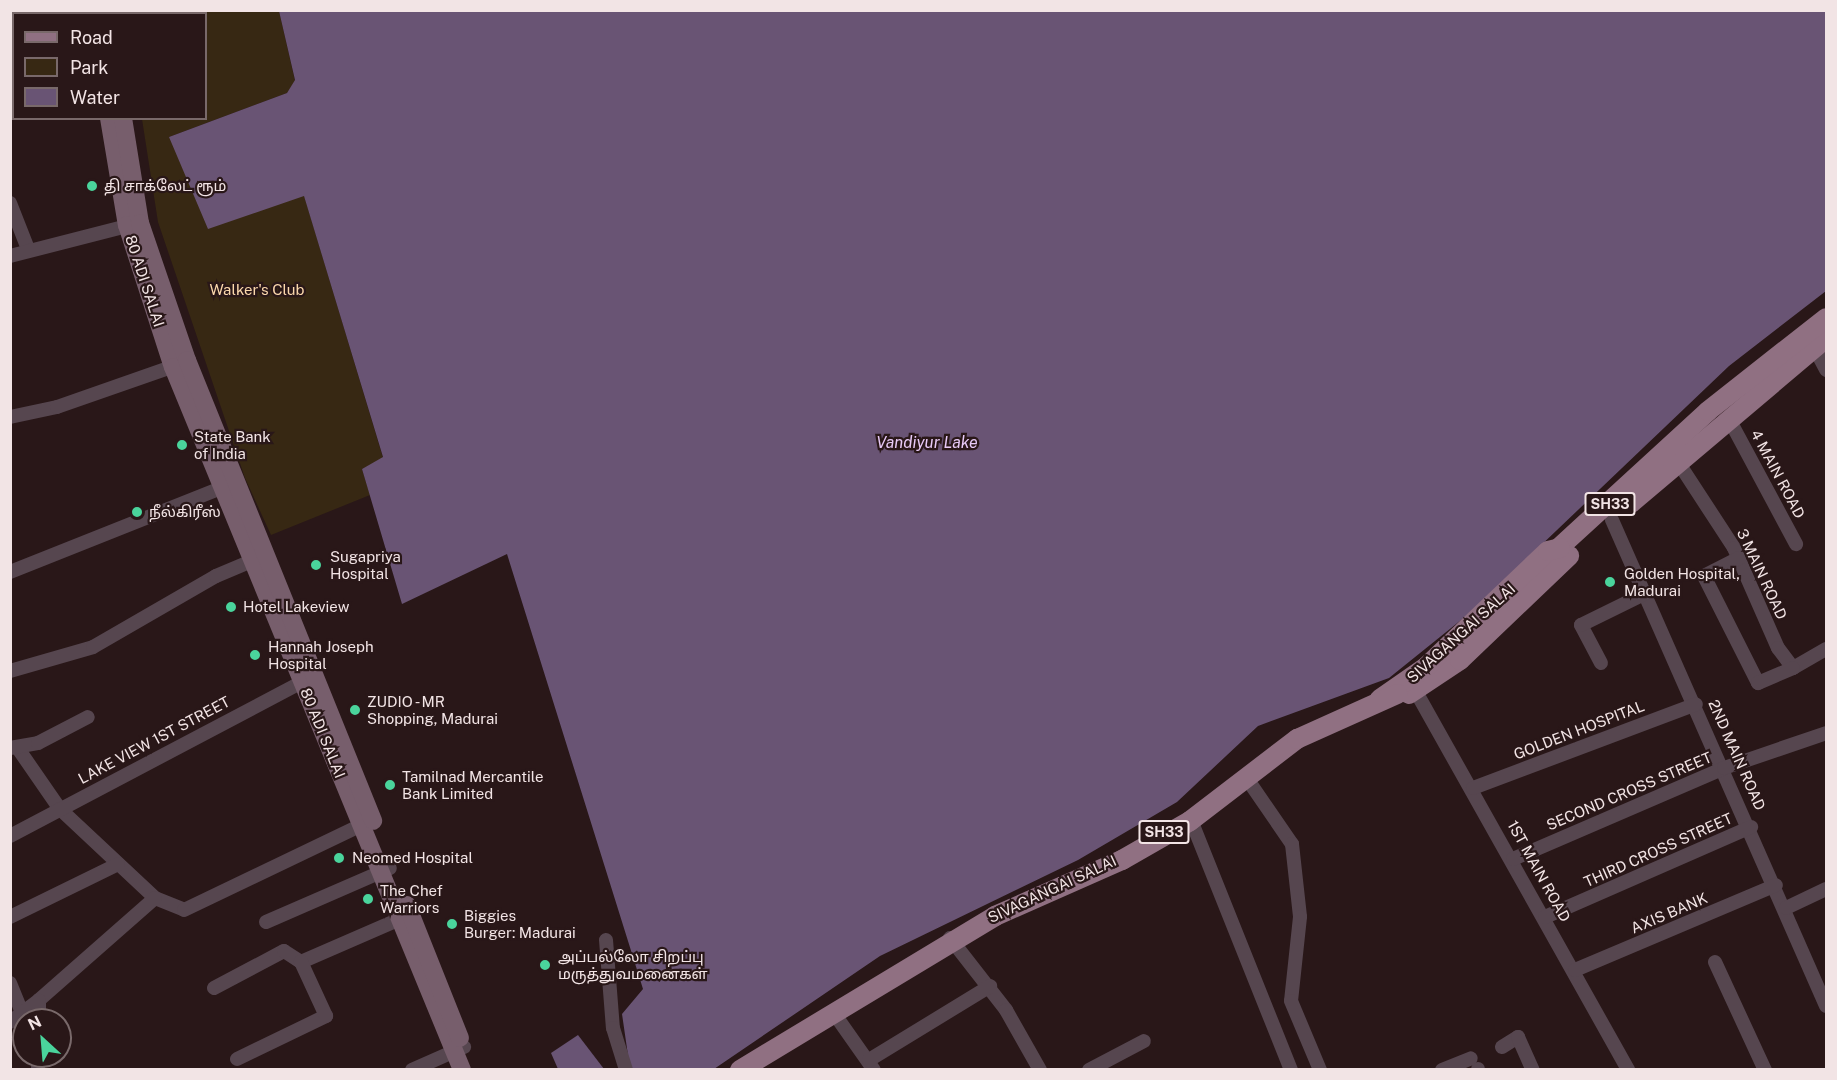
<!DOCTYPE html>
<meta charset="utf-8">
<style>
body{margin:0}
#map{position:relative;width:1837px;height:1080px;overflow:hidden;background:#291718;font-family:"Public Sans","Noto Sans Tamil",sans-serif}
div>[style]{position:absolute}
.green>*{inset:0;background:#372813}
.water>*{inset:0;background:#695474}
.street>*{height:14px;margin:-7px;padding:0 7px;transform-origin:7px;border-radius:7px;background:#56464f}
.secondary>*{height:18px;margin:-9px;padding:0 9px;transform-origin:9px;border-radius:9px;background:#775e6c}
.primary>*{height:20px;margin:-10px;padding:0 10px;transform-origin:10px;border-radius:10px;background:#907082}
.primary-bridge>*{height:20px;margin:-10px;padding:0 10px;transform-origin:10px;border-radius:10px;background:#907082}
.dots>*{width:16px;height:16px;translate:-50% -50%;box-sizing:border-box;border:3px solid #291718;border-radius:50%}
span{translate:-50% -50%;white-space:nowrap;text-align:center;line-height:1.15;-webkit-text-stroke:4.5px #291718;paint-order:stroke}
.shield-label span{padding:2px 4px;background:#291718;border:2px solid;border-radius:4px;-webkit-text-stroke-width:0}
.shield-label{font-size:14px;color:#f2e4e5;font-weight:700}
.poi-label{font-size:15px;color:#f2e4e5}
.left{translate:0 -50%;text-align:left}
.street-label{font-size:15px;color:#f2e4e5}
.park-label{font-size:15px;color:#fbd8ac}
.water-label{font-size:16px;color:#e8caf7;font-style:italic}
.frame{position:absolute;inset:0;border:12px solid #f2e4e5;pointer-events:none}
.legend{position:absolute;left:12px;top:12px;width:195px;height:108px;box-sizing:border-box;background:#291718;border:2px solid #79696a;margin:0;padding:8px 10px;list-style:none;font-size:18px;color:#f2e4e5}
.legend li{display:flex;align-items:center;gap:12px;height:30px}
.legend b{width:30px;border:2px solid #79696a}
.north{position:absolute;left:12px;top:1008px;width:60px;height:60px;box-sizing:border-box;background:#291718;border:2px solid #79696a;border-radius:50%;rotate:334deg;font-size:16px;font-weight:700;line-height:24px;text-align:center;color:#f2e4e5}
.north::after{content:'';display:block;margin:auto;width:21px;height:27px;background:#4ad49c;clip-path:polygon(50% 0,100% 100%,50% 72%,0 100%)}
</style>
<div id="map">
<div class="green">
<div style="clip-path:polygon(125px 11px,279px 11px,295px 81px,287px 93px,169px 137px,269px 206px,304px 195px,383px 458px,362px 469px,370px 495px,271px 535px,245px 478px,158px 222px,142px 119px,206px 118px,206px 14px)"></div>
</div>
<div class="water">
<div style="clip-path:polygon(279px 11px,1826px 11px,1826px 291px,1729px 366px,1471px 612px,1389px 678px,1258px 726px,1177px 802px,1078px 860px,880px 956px,714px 1069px,630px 1069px,622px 1014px,643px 989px,507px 554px,402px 604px,362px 469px,383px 457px,304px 196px,208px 229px,169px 137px,287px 93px,295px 80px)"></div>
<div style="clip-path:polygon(578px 1035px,604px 1069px,558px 1069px,551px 1053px)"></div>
</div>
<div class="street">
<div style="left:11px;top:10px;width:9px;rotate:72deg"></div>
<div style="left:10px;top:85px;width:4px;rotate:-27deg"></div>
<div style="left:10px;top:203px;width:49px;rotate:68.6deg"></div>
<div style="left:10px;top:256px;width:129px;rotate:-14.4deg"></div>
<div style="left:1814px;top:347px;width:26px;rotate:62deg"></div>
<div style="left:10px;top:417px;width:48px;rotate:-12deg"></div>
<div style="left:57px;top:407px;width:130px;rotate:-19.3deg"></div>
<div style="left:1729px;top:419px;width:142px;rotate:61.8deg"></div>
<div style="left:1678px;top:462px;width:103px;rotate:56.9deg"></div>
<div style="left:1734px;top:548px;width:109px;rotate:66.3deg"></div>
<div style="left:1778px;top:648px;width:25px;rotate:53deg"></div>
<div style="left:1793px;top:668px;width:38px;rotate:-30deg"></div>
<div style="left:1612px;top:520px;width:531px;rotate:66.23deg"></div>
<div style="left:1739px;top:558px;width:39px;rotate:153deg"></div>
<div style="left:1704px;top:576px;width:120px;rotate:63.2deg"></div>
<div style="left:1758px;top:683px;width:38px;rotate:-23deg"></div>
<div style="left:10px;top:572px;width:236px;rotate:-21.7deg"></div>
<div style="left:1601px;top:663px;width:43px;rotate:-117.8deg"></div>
<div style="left:1581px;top:625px;width:72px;rotate:-26.2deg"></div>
<div style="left:10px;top:671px;width:86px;rotate:-16.1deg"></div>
<div style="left:93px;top:647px;width:142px;rotate:-30deg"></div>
<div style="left:216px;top:576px;width:49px;rotate:-22.9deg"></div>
<div style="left:1415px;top:690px;width:436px;rotate:60.7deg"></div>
<div style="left:17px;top:747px;width:75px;rotate:55.3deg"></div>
<div style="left:60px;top:809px;width:130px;rotate:43.1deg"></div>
<div style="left:155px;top:898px;width:31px;rotate:22deg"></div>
<div style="left:184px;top:910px;width:204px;rotate:-25.6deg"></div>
<div style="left:10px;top:748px;width:28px;rotate:-10deg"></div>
<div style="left:38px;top:743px;width:56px;rotate:-27.5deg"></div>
<div style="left:1250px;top:783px;width:74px;rotate:55.5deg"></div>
<div style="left:1292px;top:844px;width:73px;rotate:83.7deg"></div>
<div style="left:1300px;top:917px;width:84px;rotate:96.1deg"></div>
<div style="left:1291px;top:1001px;width:75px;rotate:67.2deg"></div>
<div style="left:1473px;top:788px;width:238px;rotate:-20.6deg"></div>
<div style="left:1193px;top:825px;width:264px;rotate:68.2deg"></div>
<div style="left:10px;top:836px;width:340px;rotate:-27.8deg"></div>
<div style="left:1513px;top:859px;width:230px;rotate:-23.3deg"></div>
<div style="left:1724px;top:768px;width:108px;rotate:-18.9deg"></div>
<div style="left:1786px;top:908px;width:44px;rotate:-25.4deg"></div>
<div style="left:10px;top:917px;width:120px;rotate:-26.1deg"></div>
<div style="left:1545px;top:917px;width:225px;rotate:-23.6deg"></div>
<div style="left:266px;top:922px;width:135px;rotate:-23.5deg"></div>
<div style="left:950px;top:938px;width:91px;rotate:52.1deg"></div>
<div style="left:1006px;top:1010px;width:69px;rotate:60.5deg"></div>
<div style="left:606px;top:940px;width:88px;rotate:85.5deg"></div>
<div style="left:613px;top:1028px;width:44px;rotate:72.8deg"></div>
<div style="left:1715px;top:962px;width:119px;rotate:65.2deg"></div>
<div style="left:1575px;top:970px;width:218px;rotate:-22.9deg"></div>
<div style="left:10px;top:983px;width:31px;rotate:68deg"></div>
<div style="left:214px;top:988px;width:79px;rotate:-27.9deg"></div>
<div style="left:284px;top:951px;width:20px;rotate:33deg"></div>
<div style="left:301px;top:962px;width:116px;rotate:-23.5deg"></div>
<div style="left:838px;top:1019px;width:62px;rotate:54.8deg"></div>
<div style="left:39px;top:1020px;width:20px;rotate:-90deg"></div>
<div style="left:39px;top:1000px;width:154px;rotate:-41.3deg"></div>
<div style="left:10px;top:1022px;width:36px;rotate:-37deg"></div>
<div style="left:1502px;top:1047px;width:19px;rotate:-32deg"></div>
<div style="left:1518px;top:1037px;width:36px;rotate:66deg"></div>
<div style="left:237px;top:1059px;width:99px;rotate:-25.8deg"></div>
<div style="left:326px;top:1016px;width:60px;rotate:-114.8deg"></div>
<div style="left:869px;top:1060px;width:142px;rotate:-31.4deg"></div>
<div style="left:1478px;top:1069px;width:1px;rotate:90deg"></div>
<div style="left:38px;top:1070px;width:14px;rotate:-90deg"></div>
<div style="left:412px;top:1070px;width:57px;rotate:-23.9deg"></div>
<div style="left:1089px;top:1070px;width:62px;rotate:-27.8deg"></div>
<div style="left:1442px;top:1070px;width:31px;rotate:-22deg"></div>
</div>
<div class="secondary">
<div style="left:93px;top:10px;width:4px;rotate:76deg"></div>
<div style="left:108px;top:10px;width:4px;rotate:90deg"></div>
<div style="left:109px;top:118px;width:109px;rotate:80.5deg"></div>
<div style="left:127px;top:225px;width:149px;rotate:72.1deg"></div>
<div style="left:173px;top:367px;width:760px;rotate:67.65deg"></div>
<div style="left:123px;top:118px;width:106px;rotate:80.8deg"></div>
<div style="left:140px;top:223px;width:145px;rotate:71.1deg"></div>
<div style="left:187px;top:360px;width:497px;rotate:68deg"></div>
<div style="left:407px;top:905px;width:143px;rotate:68.3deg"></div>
</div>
<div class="primary">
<div style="left:1631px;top:503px;width:255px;rotate:-40.2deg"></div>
<div style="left:1550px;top:556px;width:214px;rotate:-42.5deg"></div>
<div style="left:1708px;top:411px;width:150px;rotate:-38.2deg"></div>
<div style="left:1409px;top:694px;width:61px;rotate:-33.7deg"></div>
<div style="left:1460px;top:660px;width:151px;rotate:-43.7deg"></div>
<div style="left:1380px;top:699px;width:56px;rotate:-34.8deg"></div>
<div style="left:1426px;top:667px;width:168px;rotate:-43.6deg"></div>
<div style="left:1548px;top:551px;width:12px;rotate:-14deg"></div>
</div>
<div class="primary-bridge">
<div style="left:740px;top:1070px;width:298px;rotate:-31.1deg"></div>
<div style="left:995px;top:916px;width:139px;rotate:-23.8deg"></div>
<div style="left:1122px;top:860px;width:78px;rotate:-29.8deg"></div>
<div style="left:1190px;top:821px;width:135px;rotate:-37.5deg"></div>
<div style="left:1297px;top:739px;width:110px;rotate:-24.2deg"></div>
</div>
<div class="dots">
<div style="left:92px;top:186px;background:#4ad49c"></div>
<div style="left:182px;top:445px;background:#4ad49c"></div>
<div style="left:137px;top:512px;background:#4ad49c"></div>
<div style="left:316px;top:565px;background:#4ad49c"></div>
<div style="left:1610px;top:582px;background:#4ad49c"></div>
<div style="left:231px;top:607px;background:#4ad49c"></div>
<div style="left:255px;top:655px;background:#4ad49c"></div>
<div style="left:355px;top:710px;background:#4ad49c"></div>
<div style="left:390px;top:785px;background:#4ad49c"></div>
<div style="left:339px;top:858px;background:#4ad49c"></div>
<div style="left:368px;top:899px;background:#4ad49c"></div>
<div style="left:452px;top:924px;background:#4ad49c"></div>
<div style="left:545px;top:965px;background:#4ad49c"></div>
</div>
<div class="shield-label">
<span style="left:1610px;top:504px">SH33</span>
<span style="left:1164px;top:832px">SH33</span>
</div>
<div class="poi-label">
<span class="left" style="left:104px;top:186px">தி சாக்லேட் ரூம்</span>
<span class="left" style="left:194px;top:445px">State Bank<br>of India</span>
<span class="left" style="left:149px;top:512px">நீல்கிரீஸ்</span>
<span class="left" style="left:330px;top:565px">Sugapriya<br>Hospital</span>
<span class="left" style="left:1624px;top:582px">Golden Hospital,<br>Madurai</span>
<span class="left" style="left:243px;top:607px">Hotel Lakeview</span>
<span class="left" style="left:268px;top:655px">Hannah Joseph<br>Hospital</span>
<span class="left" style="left:367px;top:710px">ZUDIO - MR<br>Shopping, Madurai</span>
<span class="left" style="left:402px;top:785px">Tamilnad Mercantile<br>Bank Limited</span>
<span class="left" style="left:352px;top:858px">Neomed Hospital</span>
<span class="left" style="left:380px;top:899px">The Chef<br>Warriors</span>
<span class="left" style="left:464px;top:924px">Biggies<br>Burger: Madurai</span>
<span class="left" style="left:558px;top:965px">அப்பல்லோ சிறப்பு<br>மருத்துவமனைகள்</span>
</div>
<div class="street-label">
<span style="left:145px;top:281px;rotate:72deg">80 ADI SALAI</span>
<span style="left:1778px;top:474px;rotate:62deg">4 MAIN ROAD</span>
<span style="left:1762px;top:574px;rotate:65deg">3 MAIN ROAD</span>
<span style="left:1461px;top:633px;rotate:-42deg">SIVAGANGAI SALAI</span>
<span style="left:1579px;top:730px;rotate:-21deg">GOLDEN HOSPITAL</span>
<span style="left:323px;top:733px;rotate:68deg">80 ADI SALAI</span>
<span style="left:154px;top:740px;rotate:-28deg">LAKE VIEW 1ST STREET</span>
<span style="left:1737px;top:755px;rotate:66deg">2ND MAIN ROAD</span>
<span style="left:1629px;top:791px;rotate:-23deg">SECOND CROSS STREET</span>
<span style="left:1658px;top:850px;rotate:-24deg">THIRD CROSS STREET</span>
<span style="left:1539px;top:871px;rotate:61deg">1ST MAIN ROAD</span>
<span style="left:1052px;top:889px;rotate:-25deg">SIVAGANGAI SALAI</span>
<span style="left:1669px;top:913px;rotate:-23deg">AXIS BANK</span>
</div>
<div class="park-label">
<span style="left:257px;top:290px">Walker's Club</span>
</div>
<div class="water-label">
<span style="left:927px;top:443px">Vandiyur Lake</span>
</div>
<div class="frame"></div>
<ul class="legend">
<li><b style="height:8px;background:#907082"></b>Road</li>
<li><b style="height:16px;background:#372813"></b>Park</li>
<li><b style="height:16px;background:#695474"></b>Water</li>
</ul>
<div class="north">N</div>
</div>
